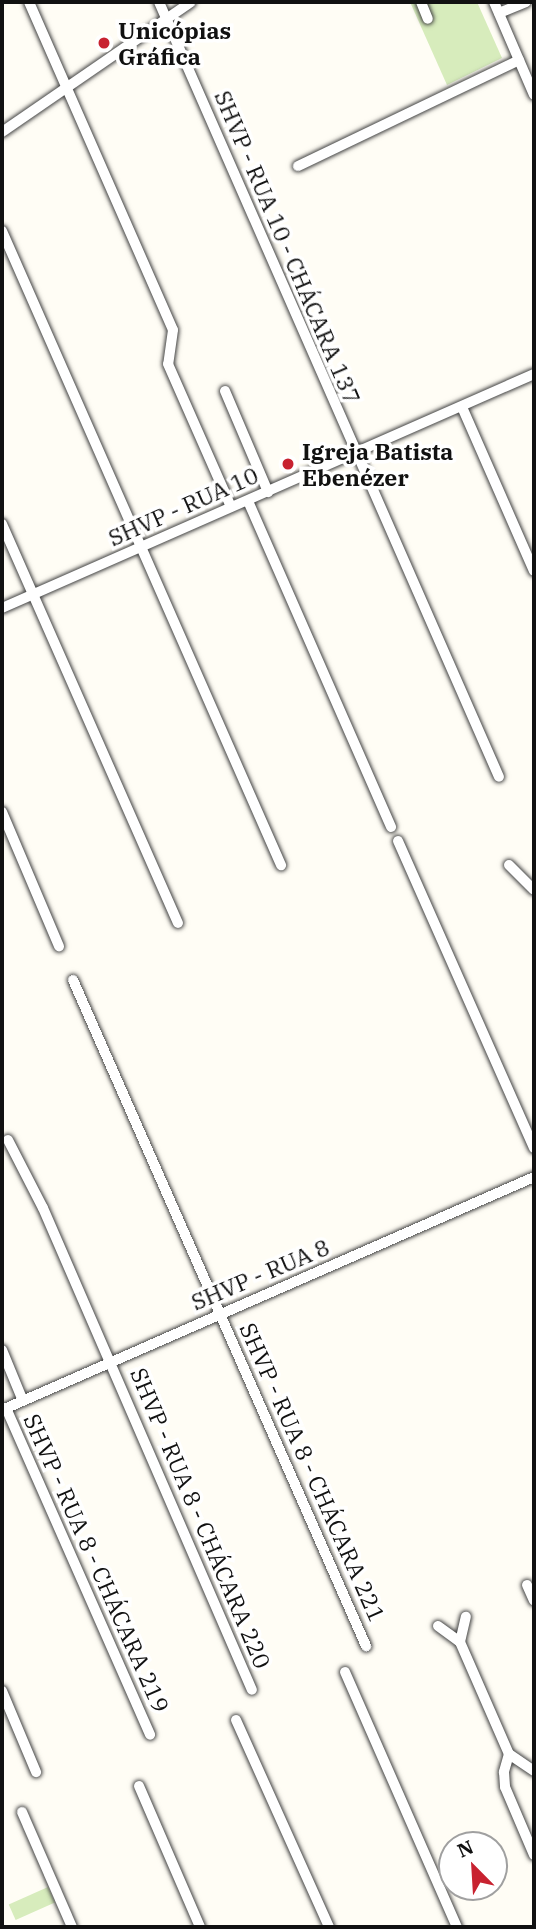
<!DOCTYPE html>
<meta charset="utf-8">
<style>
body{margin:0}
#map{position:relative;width:536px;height:1929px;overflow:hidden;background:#fffdf5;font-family:"IBM Plex Serif",serif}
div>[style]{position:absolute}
.green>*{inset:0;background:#d7ecbc;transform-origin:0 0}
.roads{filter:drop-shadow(0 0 2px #444) drop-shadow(0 0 2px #444)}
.minor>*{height:10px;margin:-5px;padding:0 5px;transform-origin:5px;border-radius:5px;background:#fff}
.dots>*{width:19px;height:19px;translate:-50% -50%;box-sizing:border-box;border:4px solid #fff;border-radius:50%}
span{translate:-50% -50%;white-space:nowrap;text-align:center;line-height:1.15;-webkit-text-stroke:7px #fff;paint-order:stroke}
.poi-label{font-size:23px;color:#111;font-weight:700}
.left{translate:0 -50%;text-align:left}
.street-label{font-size:23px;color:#111}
.frame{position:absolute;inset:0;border:4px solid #111;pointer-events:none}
.north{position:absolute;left:438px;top:1831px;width:70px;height:70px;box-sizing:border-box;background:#fff;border:2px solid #a0a0a0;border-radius:50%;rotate:336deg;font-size:19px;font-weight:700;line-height:28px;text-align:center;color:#111}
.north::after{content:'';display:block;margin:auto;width:24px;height:32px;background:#c82230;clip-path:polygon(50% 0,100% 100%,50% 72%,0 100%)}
</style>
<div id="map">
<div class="green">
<div style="clip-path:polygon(410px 2px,477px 2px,502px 58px,447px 85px)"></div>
<div style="left:48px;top:1887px;width:17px;height:43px;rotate:66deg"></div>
</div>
<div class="roads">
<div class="minor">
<div style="left:29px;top:2px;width:358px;rotate:66.3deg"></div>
<div style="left:173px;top:330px;width:34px;rotate:98deg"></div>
<div style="left:168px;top:364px;width:156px;rotate:66.2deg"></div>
<div style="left:159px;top:2px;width:846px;rotate:66.31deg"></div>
<div style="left:421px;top:2px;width:18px;rotate:68deg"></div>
<div style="left:494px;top:2px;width:101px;rotate:66.7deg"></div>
<div style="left:499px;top:13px;width:29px;rotate:-22deg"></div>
<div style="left:2px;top:132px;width:229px;rotate:-34.5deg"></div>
<div style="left:298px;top:166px;width:245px;rotate:-25.6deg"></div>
<div style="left:2px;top:231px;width:693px;rotate:66.25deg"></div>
<div style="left:225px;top:391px;width:110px;rotate:66.9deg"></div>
<div style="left:462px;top:407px;width:179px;rotate:66.3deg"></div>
<div style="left:248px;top:501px;width:356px;rotate:66.3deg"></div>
<div style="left:2px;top:524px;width:436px;rotate:66.2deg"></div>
<div style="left:2px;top:608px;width:581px;rotate:-23.74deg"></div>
<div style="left:2px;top:812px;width:146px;rotate:67deg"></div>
<div style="left:398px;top:841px;width:336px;rotate:66.1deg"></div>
<div style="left:509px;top:865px;width:35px;rotate:45deg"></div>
<div style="left:73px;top:980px;width:728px;rotate:66.25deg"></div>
<div style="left:8px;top:1140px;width:76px;rotate:62.8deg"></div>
<div style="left:43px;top:1208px;width:525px;rotate:66.56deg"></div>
<div style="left:2px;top:1350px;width:55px;rotate:67.6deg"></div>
<div style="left:6px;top:1408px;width:357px;rotate:66.2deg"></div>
<div style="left:2px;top:1410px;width:581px;rotate:-23.65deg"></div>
<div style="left:527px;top:1585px;width:17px;rotate:66deg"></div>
<div style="left:438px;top:1626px;width:27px;rotate:36deg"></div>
<div style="left:460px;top:1642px;width:26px;rotate:-77deg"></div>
<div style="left:460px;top:1642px;width:122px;rotate:66.4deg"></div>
<div style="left:509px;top:1754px;width:19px;rotate:106deg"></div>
<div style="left:504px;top:1772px;width:15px;rotate:86deg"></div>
<div style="left:505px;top:1787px;width:74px;rotate:66.9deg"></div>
<div style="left:345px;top:1672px;width:279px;rotate:66.3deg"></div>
<div style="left:2px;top:1691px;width:88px;rotate:67.2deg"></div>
<div style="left:236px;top:1720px;width:227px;rotate:65.8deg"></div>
<div style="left:509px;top:1754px;width:30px;rotate:34deg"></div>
<div style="left:139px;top:1786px;width:154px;rotate:66.6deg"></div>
<div style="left:22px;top:1812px;width:125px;rotate:66.5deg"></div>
</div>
</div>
<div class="dots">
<div style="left:104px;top:43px;background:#c82230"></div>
<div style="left:288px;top:464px;background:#c82230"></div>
</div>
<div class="poi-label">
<span class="left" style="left:118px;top:43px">Unicópias<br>Gráfica</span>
<span class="left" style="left:302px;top:464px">Igreja Batista<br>Ebenézer</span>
</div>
<div class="street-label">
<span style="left:288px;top:247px;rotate:67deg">SHVP - RUA 10 - CHÁCARA 137</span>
<span style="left:183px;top:506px;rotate:-24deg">SHVP - RUA 10</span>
<span style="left:260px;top:1274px;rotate:-23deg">SHVP - RUA 8</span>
<span style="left:313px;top:1472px;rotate:66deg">SHVP - RUA 8 - CHÁCARA 221</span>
<span style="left:201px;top:1518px;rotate:67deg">SHVP - RUA 8 - CHÁCARA 220</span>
<span style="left:97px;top:1563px;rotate:66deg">SHVP - RUA 8 - CHÁCARA 219</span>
</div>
<div class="frame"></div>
<div class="north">N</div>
</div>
